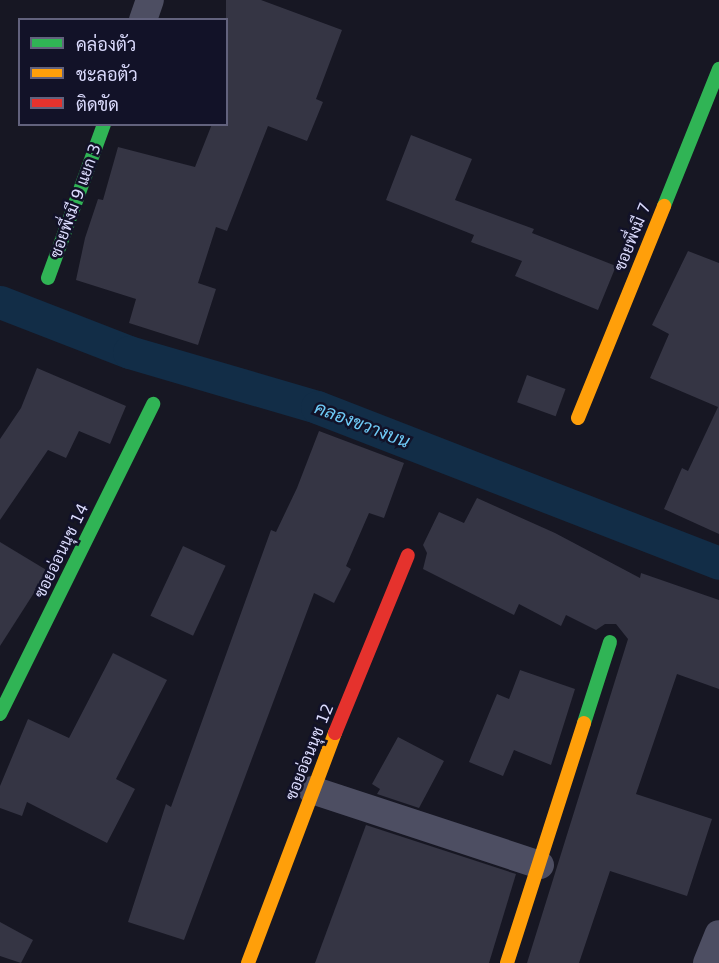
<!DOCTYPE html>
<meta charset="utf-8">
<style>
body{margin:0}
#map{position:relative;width:719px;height:963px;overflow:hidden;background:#171723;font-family:"DejaVu Sans",Sarabun,sans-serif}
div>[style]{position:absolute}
.canal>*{height:33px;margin:-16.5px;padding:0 16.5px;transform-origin:16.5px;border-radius:16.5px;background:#122d47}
.building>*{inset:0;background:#353544;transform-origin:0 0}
.street>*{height:28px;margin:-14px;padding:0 14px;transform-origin:14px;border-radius:14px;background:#4d4e62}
.fast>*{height:14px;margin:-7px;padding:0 7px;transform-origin:7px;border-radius:7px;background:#30b455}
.slow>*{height:14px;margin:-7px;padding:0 7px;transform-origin:7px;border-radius:7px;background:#ff9f0a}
.jam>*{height:14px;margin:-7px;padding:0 7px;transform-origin:7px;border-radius:7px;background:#e5322d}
span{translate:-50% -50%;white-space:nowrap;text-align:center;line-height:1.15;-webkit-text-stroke:5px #121228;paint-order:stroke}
.street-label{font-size:16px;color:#dbdbfd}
.water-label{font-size:18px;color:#6fcaf6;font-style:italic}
.legend{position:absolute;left:18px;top:18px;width:210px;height:108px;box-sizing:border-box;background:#121228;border:2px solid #62627d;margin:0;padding:8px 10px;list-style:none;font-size:18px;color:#dbdbfd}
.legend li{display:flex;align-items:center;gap:12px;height:30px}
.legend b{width:30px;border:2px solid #62627d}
</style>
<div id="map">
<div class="canal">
<div style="left:0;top:302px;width:138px;rotate:21.2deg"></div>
<div style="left:129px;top:352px;width:196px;rotate:16.3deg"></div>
<div style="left:317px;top:407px;width:431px;rotate:21.2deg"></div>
</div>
<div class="building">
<div style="clip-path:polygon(226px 0,261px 0,342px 30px,316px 99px,323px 102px,307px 141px,268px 126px,227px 231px,216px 227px,198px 283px,216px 289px,198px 345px,129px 323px,136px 299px,76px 280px,85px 238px,98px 199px,103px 200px,118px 147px,195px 167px,212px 124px,226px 124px)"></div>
<div style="clip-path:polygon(411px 135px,472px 159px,455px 200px,534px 229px,532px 233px,616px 266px,598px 310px,515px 276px,522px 261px,471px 242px,474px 235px,386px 200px)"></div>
<div style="clip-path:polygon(688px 251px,719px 263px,719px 534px,664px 509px,682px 468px,688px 471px,718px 407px,650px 378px,669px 334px,652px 325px)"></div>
<div style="clip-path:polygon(37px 368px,126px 406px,110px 444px,79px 431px,66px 458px,48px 450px,0 520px,0 439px,21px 408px)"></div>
<div style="left:527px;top:375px;width:41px;height:29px;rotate:20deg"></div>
<div style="clip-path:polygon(319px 431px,404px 463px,384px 518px,369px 513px,346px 566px,351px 569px,334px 603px,314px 593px,184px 940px,128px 922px,166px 804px,171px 807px,271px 530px,276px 532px,297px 488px)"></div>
<div style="clip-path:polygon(477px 498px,555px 533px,640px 578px,641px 573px,719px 600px,719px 689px,677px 674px,636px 794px,712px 819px,687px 896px,610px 871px,579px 963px,527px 963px,628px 639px,616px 624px,605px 624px,596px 630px,566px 615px,561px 626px,519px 604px,514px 615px,423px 569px,427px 553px,423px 545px,439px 512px,464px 523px)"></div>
<div style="clip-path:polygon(0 542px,48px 571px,0 646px)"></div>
<div style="left:183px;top:546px;width:47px;height:77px;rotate:25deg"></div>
<div style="clip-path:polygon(113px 653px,167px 680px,116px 779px,135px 789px,107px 843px,27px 802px,22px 816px,0 808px,0 786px,28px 719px,69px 738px)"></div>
<div style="clip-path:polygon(520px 670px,575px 689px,551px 765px,514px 750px,503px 776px,469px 762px,497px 694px,509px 699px)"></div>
<div style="clip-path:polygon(398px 737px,444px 761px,419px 808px,377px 794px,380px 789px,372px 784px)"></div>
<div style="clip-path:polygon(366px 825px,516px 874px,489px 963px,315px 963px)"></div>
<div style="clip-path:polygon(0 922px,33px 940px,21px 963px,0 956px)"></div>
</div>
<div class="street">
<div style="left:143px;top:20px;width:21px;rotate:-71deg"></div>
<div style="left:312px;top:790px;width:240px;rotate:18.2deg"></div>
<div style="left:707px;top:963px;width:31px;rotate:-68deg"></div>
</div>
<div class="fast">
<div style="left:664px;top:206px;width:148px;rotate:-68.1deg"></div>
<div style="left:48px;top:278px;width:164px;rotate:-70deg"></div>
<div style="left:0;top:714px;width:346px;rotate:-63.7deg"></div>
<div style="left:584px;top:723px;width:85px;rotate:-72.2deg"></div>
</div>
<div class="slow">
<div style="left:578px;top:418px;width:229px;rotate:-67.9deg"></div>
<div style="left:248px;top:963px;width:246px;rotate:-69.3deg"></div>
<div style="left:507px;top:963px;width:252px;rotate:-72.2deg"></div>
</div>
<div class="jam">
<div style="left:335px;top:733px;width:192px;rotate:-67.7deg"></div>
</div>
<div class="street-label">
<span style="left:76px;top:201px;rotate:-70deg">ซอยพึ่งมี 9 แยก 3</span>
<span style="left:633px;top:237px;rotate:-68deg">ซอยพึ่งมี 7</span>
<span style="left:62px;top:551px;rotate:-64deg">ซอยอ่อนนุช 14</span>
<span style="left:310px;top:752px;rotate:-68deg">ซอยอ่อนนุช 12</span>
</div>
<div class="water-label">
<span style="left:362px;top:425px;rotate:21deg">คลองขวางบน</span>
</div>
<ul class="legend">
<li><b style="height:8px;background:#30b455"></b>คล่องตัว</li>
<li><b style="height:8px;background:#ff9f0a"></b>ชะลอตัว</li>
<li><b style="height:8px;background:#e5322d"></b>ติดขัด</li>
</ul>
</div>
